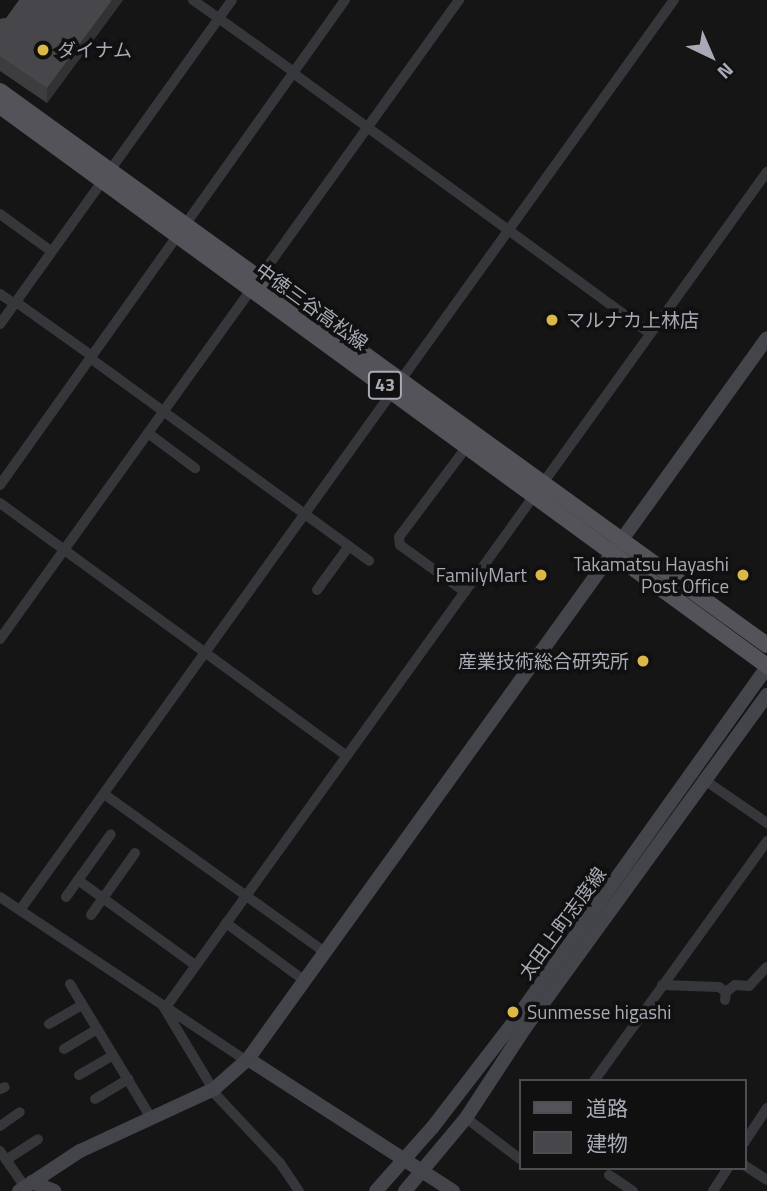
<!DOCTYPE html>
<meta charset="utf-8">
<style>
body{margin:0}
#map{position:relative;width:767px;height:1191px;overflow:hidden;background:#151516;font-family:"Titillium Web","Noto Sans JP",sans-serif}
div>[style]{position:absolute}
.street>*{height:10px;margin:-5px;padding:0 5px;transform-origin:5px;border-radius:5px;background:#36373b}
.secondary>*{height:14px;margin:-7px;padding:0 7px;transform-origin:7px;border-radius:7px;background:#44454b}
.primary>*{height:16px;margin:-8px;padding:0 8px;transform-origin:8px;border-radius:8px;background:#535359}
.wall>*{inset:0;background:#3d3d40}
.shaded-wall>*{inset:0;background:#323234}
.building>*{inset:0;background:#47474b}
.dots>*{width:19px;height:19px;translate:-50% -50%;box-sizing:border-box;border:4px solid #101011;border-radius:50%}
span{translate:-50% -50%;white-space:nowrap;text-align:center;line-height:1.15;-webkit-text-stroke:7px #101011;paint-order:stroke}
.shield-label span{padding:2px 5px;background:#101011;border:2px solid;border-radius:5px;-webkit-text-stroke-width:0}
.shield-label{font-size:18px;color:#a8abb5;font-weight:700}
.poi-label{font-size:19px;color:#a8abb5}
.left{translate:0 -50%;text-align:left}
.right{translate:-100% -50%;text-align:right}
.street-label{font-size:19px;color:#a8abb5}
.legend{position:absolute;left:519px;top:1079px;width:228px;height:91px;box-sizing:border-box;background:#101011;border:2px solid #4d4e53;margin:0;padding:9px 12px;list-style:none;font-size:21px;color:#a8abb5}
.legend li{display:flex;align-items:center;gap:14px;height:35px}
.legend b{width:35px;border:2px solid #4d4e53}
.north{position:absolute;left:676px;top:21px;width:70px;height:70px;-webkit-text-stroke:5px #101011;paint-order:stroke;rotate:136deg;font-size:19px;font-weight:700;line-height:28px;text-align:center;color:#a8abb5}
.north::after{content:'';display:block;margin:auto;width:24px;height:32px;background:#a8abb5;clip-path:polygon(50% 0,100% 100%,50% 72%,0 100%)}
</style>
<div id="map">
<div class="street">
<div style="left:193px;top:0;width:124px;rotate:35.5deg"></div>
<div style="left:293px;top:73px;width:441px;rotate:36.1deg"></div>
<div style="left:0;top:214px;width:63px;rotate:36deg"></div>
<div style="left:0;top:294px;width:18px;rotate:34deg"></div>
<div style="left:16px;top:302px;width:93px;rotate:35.4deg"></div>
<div style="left:0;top:324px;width:398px;rotate:-54.4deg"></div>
<div style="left:90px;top:358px;width:345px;rotate:36deg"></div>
<div style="left:148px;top:433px;width:59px;rotate:36.7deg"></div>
<div style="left:0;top:485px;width:595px;rotate:-54.57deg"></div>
<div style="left:0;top:503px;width:428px;rotate:36.1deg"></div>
<div style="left:317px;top:590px;width:54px;rotate:-54deg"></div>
<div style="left:465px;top:592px;width:80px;rotate:-144.1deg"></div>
<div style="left:400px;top:545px;width:8px;rotate:-97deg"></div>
<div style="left:399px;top:537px;width:115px;rotate:-53.1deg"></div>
<div style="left:0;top:639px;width:787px;rotate:-54.31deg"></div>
<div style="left:703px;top:779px;width:78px;rotate:34.5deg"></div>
<div style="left:104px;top:794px;width:272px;rotate:35.6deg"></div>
<div style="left:78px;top:880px;width:145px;rotate:36deg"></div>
<div style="left:0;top:897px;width:296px;rotate:33.6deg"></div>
<div style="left:66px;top:897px;width:77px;rotate:-54.5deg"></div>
<div style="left:20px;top:910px;width:1121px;rotate:-54.3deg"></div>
<div style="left:91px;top:915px;width:76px;rotate:-54.6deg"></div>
<div style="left:226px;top:923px;width:98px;rotate:36.3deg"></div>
<div style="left:70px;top:984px;width:157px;rotate:58.8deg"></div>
<div style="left:662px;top:985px;width:57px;rotate:2deg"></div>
<div style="left:719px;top:987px;width:9px;rotate:36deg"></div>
<div style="left:726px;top:992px;width:8px;rotate:97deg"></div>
<div style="left:726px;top:992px;width:11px;rotate:-38deg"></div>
<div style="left:735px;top:985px;width:14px;rotate:4deg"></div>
<div style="left:749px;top:986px;width:26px;rotate:-47deg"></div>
<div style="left:163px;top:1006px;width:105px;rotate:59deg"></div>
<div style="left:217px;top:1096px;width:92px;rotate:46.8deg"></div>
<div style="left:280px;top:1163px;width:34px;rotate:56deg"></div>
<div style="left:166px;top:1007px;width:1029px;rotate:-54.26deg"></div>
<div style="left:49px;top:1024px;width:38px;rotate:-30deg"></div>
<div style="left:64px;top:1049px;width:39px;rotate:-31deg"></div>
<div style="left:79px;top:1075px;width:39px;rotate:-30deg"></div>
<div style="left:594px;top:1081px;width:296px;rotate:-54.2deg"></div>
<div style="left:0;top:1089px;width:5px;rotate:-22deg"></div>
<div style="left:95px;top:1099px;width:39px;rotate:-31deg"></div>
<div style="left:466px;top:1118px;width:68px;rotate:37.2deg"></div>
<div style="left:0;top:1126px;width:24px;rotate:-35deg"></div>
<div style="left:744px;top:1143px;width:42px;rotate:-56.7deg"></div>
<div style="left:0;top:1151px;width:44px;rotate:55.2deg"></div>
<div style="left:6px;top:1160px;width:38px;rotate:-33deg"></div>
<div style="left:744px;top:1165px;width:27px;rotate:33deg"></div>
<div style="left:609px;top:1175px;width:29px;rotate:34deg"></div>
<div style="left:713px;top:1191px;width:27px;rotate:-57deg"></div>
</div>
<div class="secondary">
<div style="left:248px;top:1059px;width:244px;rotate:32.8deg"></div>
<div style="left:32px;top:1182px;width:24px;rotate:22deg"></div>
<div style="left:19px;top:1191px;width:73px;rotate:-33.3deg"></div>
<div style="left:80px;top:1151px;width:148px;rotate:-24.8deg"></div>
<div style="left:214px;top:1089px;width:45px;rotate:-41.4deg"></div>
<div style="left:248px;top:1059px;width:888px;rotate:-54.25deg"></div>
<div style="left:376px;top:1191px;width:84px;rotate:-48.4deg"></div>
<div style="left:432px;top:1128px;width:138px;rotate:-52.4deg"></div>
<div style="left:516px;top:1019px;width:432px;rotate:-54.5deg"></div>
<div style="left:405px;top:1191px;width:95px;rotate:-50.1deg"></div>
<div style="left:466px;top:1118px;width:108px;rotate:-56.8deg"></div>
<div style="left:525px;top:1028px;width:412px;rotate:-54deg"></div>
</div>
<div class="primary">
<div style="left:0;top:91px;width:946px;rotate:35.84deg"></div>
<div style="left:0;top:106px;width:950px;rotate:36.13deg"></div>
</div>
<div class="wall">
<div style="clip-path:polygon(123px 0,47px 103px,0 71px,0 19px)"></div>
</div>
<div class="shaded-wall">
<div style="clip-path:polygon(112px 0,123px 0,47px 103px,47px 88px)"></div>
</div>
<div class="building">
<div style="clip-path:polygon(19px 0,112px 0,47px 88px,0 56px,0 19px,6px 18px)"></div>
</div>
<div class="dots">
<div style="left:43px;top:50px;background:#dcb847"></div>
<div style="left:552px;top:320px;background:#dcb847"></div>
<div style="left:541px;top:575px;background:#dcb847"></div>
<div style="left:743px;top:575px;background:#dcb847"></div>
<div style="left:643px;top:661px;background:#dcb847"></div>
<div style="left:513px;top:1012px;background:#dcb847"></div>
</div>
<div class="shield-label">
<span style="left:385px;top:385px">43</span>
</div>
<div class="poi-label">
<span class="left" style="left:57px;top:50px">ダイナム</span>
<span class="left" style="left:566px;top:320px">マルナカ上林店</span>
<span class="right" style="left:729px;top:575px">Takamatsu Hayashi<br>Post Office</span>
<span class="right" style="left:527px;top:575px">FamilyMart</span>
<span class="right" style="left:629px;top:661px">産業技術総合研究所</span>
<span class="left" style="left:527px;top:1012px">Sunmesse higashi</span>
</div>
<div class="street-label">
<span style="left:312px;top:306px;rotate:36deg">中徳三谷高松線</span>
<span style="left:562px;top:923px;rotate:-54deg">太田上町志度線</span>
</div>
<ul class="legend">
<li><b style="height:9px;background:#535359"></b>道路</li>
<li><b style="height:19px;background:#47474b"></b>建物</li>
</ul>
<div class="north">N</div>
</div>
